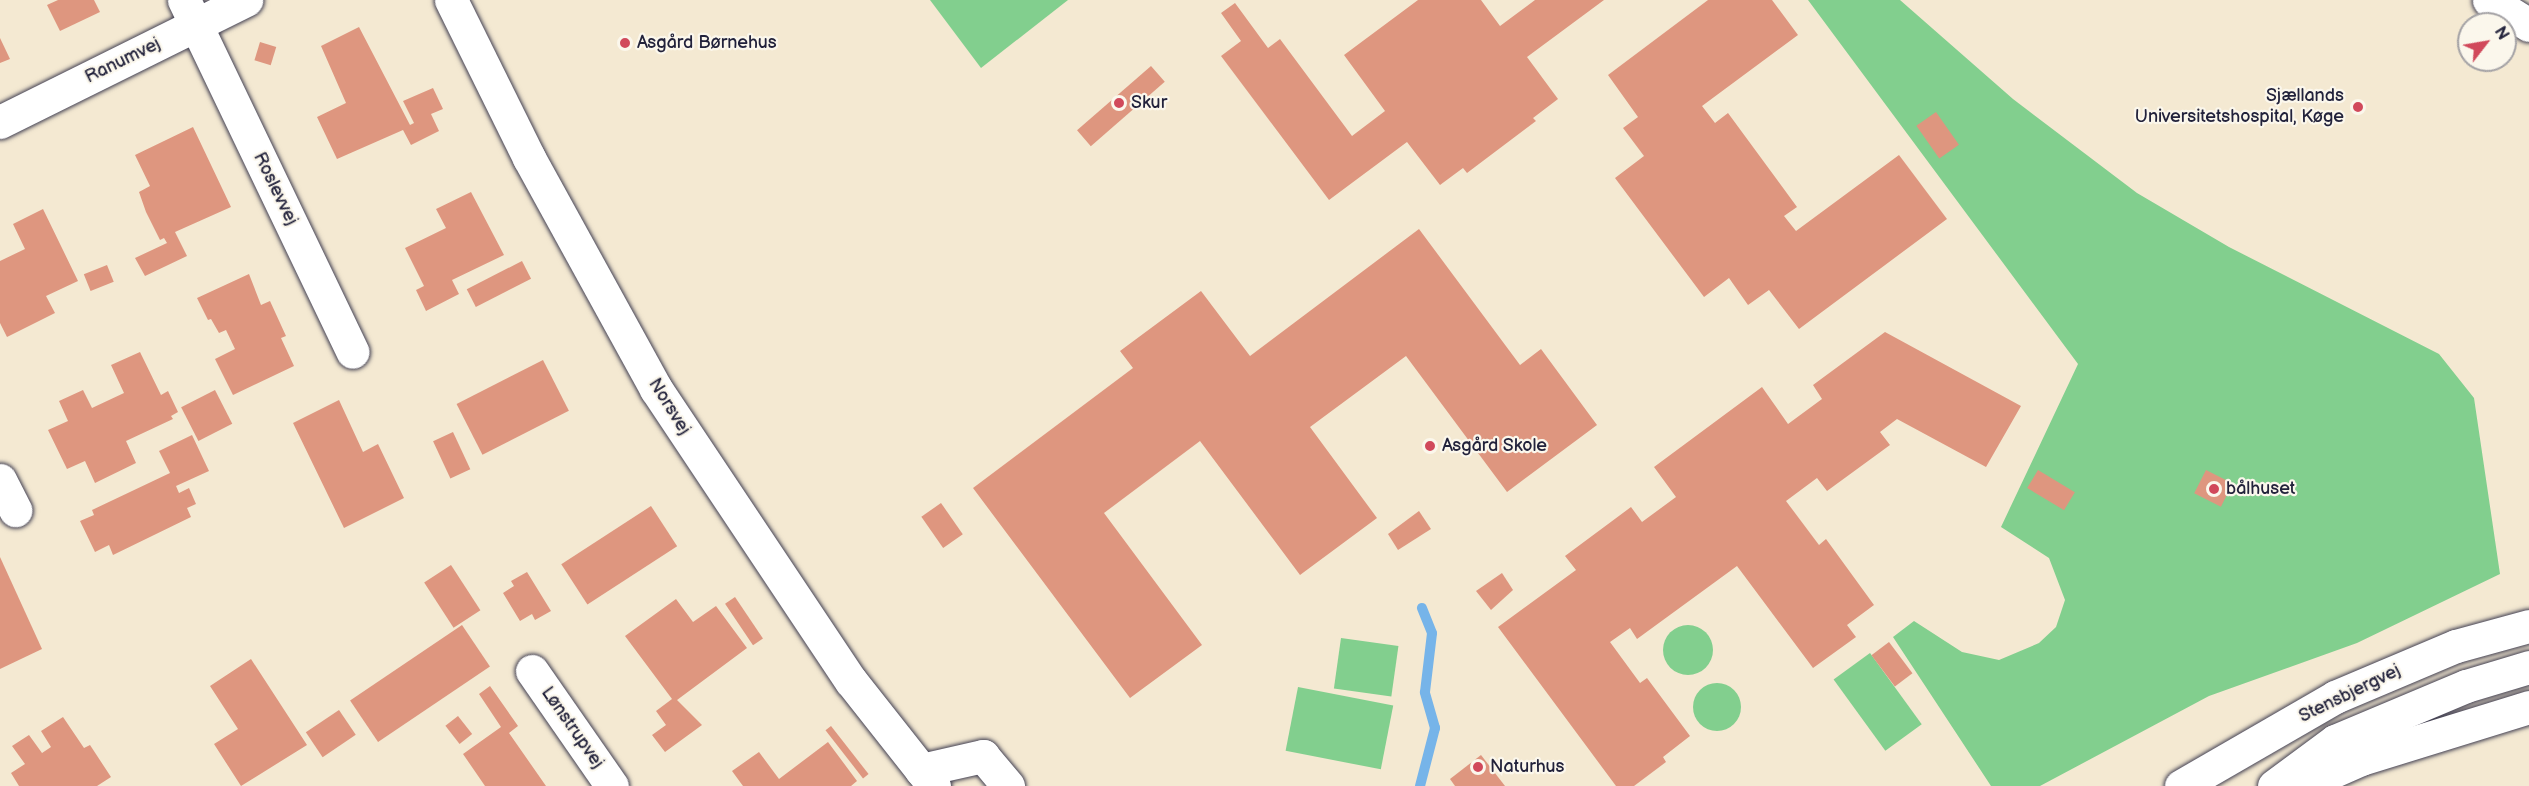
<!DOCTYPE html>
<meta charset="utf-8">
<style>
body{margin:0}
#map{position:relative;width:2529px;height:786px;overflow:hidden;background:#f4e9d2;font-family:"Balsamiq Sans",sans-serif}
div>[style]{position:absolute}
.green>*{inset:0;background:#82cf8e;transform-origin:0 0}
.round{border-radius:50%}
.stream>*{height:10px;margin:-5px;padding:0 5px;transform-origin:5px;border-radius:5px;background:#76b4e9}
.building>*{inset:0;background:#de967f;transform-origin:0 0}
.roads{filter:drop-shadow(0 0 2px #424052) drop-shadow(0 0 2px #424052)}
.minor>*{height:33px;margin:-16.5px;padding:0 16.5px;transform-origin:16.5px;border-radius:16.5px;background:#fff}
.dots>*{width:16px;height:16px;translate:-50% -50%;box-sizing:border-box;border:3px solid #fbf7ec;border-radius:50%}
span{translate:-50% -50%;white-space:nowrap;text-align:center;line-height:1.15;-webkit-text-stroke:4.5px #fbf7ec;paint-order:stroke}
.poi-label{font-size:18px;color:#22223b}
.left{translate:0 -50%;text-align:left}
.right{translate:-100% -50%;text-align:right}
.street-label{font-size:18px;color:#22223b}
.north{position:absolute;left:2457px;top:12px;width:60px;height:60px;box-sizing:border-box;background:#fbf7ec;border:2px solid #a4a2a5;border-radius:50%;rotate:59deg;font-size:16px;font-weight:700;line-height:24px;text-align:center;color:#22223b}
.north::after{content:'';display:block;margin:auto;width:21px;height:27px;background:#d1495b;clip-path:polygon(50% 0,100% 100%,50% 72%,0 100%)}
</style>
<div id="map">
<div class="green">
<div style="clip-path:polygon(930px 0,1068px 0,981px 68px)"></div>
<div style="clip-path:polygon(1808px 0,1900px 0,2013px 99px,2137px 193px,2229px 247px,2439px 354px,2474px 398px,2500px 574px,2357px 643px,2209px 696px,2040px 786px,1991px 786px,1893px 637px,1914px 621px,1962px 652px,1999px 660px,2039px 643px,2056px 627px,2065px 600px,2049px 558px,2001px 527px,2078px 364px)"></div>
<div class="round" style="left:1663px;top:625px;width:50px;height:50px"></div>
<div style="left:1341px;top:638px;width:58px;height:51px;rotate:8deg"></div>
<div style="left:1870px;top:653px;width:88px;height:45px;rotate:54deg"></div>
<div class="round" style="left:1693px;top:683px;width:48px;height:48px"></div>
<div style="left:1298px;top:687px;width:97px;height:65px;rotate:11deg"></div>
</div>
<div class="stream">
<div style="left:1420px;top:786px;width:60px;rotate:-75.5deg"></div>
<div style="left:1435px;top:728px;width:37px;rotate:-106deg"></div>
<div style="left:1425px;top:692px;width:59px;rotate:-83.2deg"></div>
<div style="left:1432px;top:633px;width:27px;rotate:-112deg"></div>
</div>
<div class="building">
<div style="clip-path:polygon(58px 0,94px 0,100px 12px,60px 31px,47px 5px)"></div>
<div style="clip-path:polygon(1418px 0,1481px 0,1500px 26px,1535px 0,1604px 0,1527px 57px,1558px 99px,1533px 118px,1536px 121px,1467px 173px,1463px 168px,1440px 185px,1407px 142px,1329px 200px,1221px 56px,1241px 41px,1221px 13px,1235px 3px,1268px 48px,1280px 39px,1352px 136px,1385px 111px,1344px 55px)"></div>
<div style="clip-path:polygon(1708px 0,1772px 0,1798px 35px,1702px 106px,1715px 123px,1728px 113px,1797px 207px,1784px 216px,1796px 231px,1899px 155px,1947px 219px,1799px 329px,1769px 290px,1748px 305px,1729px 278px,1704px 297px,1615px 178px,1644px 156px,1623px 128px,1638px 117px,1608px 75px)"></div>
<div style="clip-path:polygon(359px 27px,410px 125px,414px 123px,403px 101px,433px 88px,443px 109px,431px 114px,439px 131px,411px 145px,403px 130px,337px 159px,317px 117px,346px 103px,321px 46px)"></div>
<div style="clip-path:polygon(0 38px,10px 59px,0 63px)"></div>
<div style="left:260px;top:42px;width:17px;height:19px;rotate:17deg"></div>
<div style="left:1151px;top:66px;width:21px;height:98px;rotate:49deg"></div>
<div style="left:1936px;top:112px;width:40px;height:24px;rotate:55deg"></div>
<div style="clip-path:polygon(193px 127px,231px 207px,175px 232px,187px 256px,145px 276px,135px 258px,167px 243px,164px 238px,160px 240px,146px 212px,139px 192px,150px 186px,135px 155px)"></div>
<div style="clip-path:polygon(471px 192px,504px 255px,452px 280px,459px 294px,426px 311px,416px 290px,424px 286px,405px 248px,446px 228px,436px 209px)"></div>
<div style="clip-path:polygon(43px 209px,78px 281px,46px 296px,55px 313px,7px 337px,0 323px,0 261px,25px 249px,13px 224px)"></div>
<div style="clip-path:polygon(1419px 229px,1520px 365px,1541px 349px,1597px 425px,1507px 492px,1406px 356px,1310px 427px,1377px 518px,1300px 575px,1200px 441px,1104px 513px,1202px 645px,1130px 698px,973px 488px,1133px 368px,1120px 351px,1201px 291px,1250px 356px)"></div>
<div style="left:522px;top:261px;width:20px;height:62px;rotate:63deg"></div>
<div style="left:107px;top:265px;width:18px;height:25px;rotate:68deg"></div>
<div style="clip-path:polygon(249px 274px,261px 305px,270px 301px,286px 336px,281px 338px,294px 366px,233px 395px,215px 359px,235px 349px,226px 330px,219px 333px,211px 319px,208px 320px,197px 298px)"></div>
<div style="clip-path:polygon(1885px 332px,2021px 406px,1986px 467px,1897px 419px,1880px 432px,1890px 445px,1827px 491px,1817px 478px,1786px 501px,1819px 545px,1826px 539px,1874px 605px,1847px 625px,1856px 637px,1813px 668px,1737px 566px,1637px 639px,1630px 628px,1610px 642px,1640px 683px,1647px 678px,1690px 736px,1663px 757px,1666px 762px,1634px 786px,1616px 786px,1498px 627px,1576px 570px,1565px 556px,1631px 507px,1642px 522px,1676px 497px,1654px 467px,1762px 387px,1788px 424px,1822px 399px,1813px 385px)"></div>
<div style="clip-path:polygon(140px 352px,161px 395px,168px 391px,178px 412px,171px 416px,173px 419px,126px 441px,136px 463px,95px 483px,85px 461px,67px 469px,48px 430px,68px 421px,59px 401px,83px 390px,92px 408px,124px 393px,111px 365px)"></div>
<div style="left:543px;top:360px;width:57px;height:97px;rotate:63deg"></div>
<div style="left:215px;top:390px;width:38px;height:38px;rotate:63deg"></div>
<div style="clip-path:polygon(339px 400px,363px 452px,378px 444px,404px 498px,344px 528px,293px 423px)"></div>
<div style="left:453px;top:432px;width:41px;height:22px;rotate:65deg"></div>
<div style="clip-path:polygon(192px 435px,209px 471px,176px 486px,179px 493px,189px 488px,196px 504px,187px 508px,191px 517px,113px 555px,109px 545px,95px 552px,80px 521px,94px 515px,92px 510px,170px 473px,159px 451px)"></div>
<div style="left:2038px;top:470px;width:43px;height:21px;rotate:31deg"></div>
<div style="left:2206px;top:470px;width:30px;height:26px;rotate:27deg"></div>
<div style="left:941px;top:503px;width:38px;height:24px;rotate:55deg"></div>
<div style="left:651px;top:506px;width:48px;height:107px;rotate:57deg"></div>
<div style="clip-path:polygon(1419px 511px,1431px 529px,1398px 550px,1388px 534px)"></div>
<div style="clip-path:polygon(0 557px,42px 649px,0 669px)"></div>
<div style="left:451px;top:565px;width:54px;height:32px;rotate:57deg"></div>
<div style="clip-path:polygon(527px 572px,551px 611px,535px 620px,532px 614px,520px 621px,503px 593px,514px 586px,511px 581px)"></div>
<div style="clip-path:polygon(1502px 573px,1513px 590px,1491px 610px,1476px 591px)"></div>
<div style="left:735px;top:597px;width:50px;height:12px;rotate:56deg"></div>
<div style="clip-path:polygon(676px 599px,693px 622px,716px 606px,747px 648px,677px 700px,702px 725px,665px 752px,652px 735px,666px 725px,656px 711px,672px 699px,625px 636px)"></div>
<div style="left:462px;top:625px;width:50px;height:135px;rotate:56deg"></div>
<div style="left:1889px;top:642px;width:39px;height:22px;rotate:53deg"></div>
<div style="clip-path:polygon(251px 659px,307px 745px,241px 786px,214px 744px,238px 729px,210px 686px)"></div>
<div style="clip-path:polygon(490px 686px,518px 726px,509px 733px,546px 786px,485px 786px,463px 754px,501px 727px,479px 694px)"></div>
<div style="left:339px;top:710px;width:30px;height:40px;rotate:56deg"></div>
<div style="left:458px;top:716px;width:23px;height:16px;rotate:52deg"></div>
<div style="clip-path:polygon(63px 717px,84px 748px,90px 745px,111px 777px,97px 786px,19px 786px,11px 773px,25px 764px,12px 746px,29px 735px,42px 753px,51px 747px,41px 731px)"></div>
<div style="left:831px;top:726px;width:61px;height:7px;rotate:52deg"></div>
<div style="clip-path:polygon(828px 742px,857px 781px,851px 786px,743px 786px,732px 771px,759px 752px,779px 779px)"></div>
<div style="clip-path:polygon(1481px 755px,1505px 786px,1455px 786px,1450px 779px)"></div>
</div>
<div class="roads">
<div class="minor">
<div style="left:184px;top:0;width:390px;rotate:64.4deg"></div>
<div style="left:451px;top:0;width:176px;rotate:63.7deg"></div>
<div style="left:529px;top:158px;width:264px;rotate:61.2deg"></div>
<div style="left:656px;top:389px;width:351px;rotate:56.3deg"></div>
<div style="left:851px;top:681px;width:134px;rotate:51.7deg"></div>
<div style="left:2489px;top:0;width:47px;rotate:32deg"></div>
<div style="left:0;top:122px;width:275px;rotate:-26.4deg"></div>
<div style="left:0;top:480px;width:34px;rotate:63deg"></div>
<div style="left:532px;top:671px;width:140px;rotate:55.2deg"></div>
<div style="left:921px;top:770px;width:64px;rotate:-12.7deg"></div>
<div style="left:983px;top:756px;width:39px;rotate:50deg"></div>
<div style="left:2181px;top:786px;width:178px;rotate:-30deg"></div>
<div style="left:2335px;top:697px;width:131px;rotate:-22.9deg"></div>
<div style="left:2456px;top:646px;width:76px;rotate:-15.3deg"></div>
<div style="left:2274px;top:786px;width:76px;rotate:-36.4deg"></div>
<div style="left:2335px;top:741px;width:142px;rotate:-22.8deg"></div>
<div style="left:2466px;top:686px;width:66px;rotate:-16.8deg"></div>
<div style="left:2300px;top:786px;width:67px;rotate:-23.9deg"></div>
<div style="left:2361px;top:759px;width:176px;rotate:-17.2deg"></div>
</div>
</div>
<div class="dots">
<div style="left:625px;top:43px;background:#d1495b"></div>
<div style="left:1119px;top:103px;background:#d1495b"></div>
<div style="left:2358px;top:107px;background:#d1495b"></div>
<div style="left:1430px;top:446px;background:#d1495b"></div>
<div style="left:2214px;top:489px;background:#d1495b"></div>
<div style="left:1478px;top:767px;background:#d1495b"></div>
</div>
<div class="poi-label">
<span class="left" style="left:637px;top:43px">Asgård Børnehus</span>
<span class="right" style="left:2344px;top:107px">Sjællands<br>Universitetshospital, Køge</span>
<span class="left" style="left:1131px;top:103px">Skur</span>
<span class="left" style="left:1442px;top:446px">Asgård Skole</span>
<span class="left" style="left:2226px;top:489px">bålhuset</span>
<span class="left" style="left:1490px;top:767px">Naturhus</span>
</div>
<div class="street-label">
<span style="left:123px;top:61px;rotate:-26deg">Ranumvej</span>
<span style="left:275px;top:189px;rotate:64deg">Roslevvej</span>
<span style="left:669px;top:407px;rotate:58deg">Norsvej</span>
<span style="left:2350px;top:694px;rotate:-26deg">Stensbjergvej</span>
<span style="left:572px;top:728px;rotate:55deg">Lønstrupvej</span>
</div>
<div class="north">N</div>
</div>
